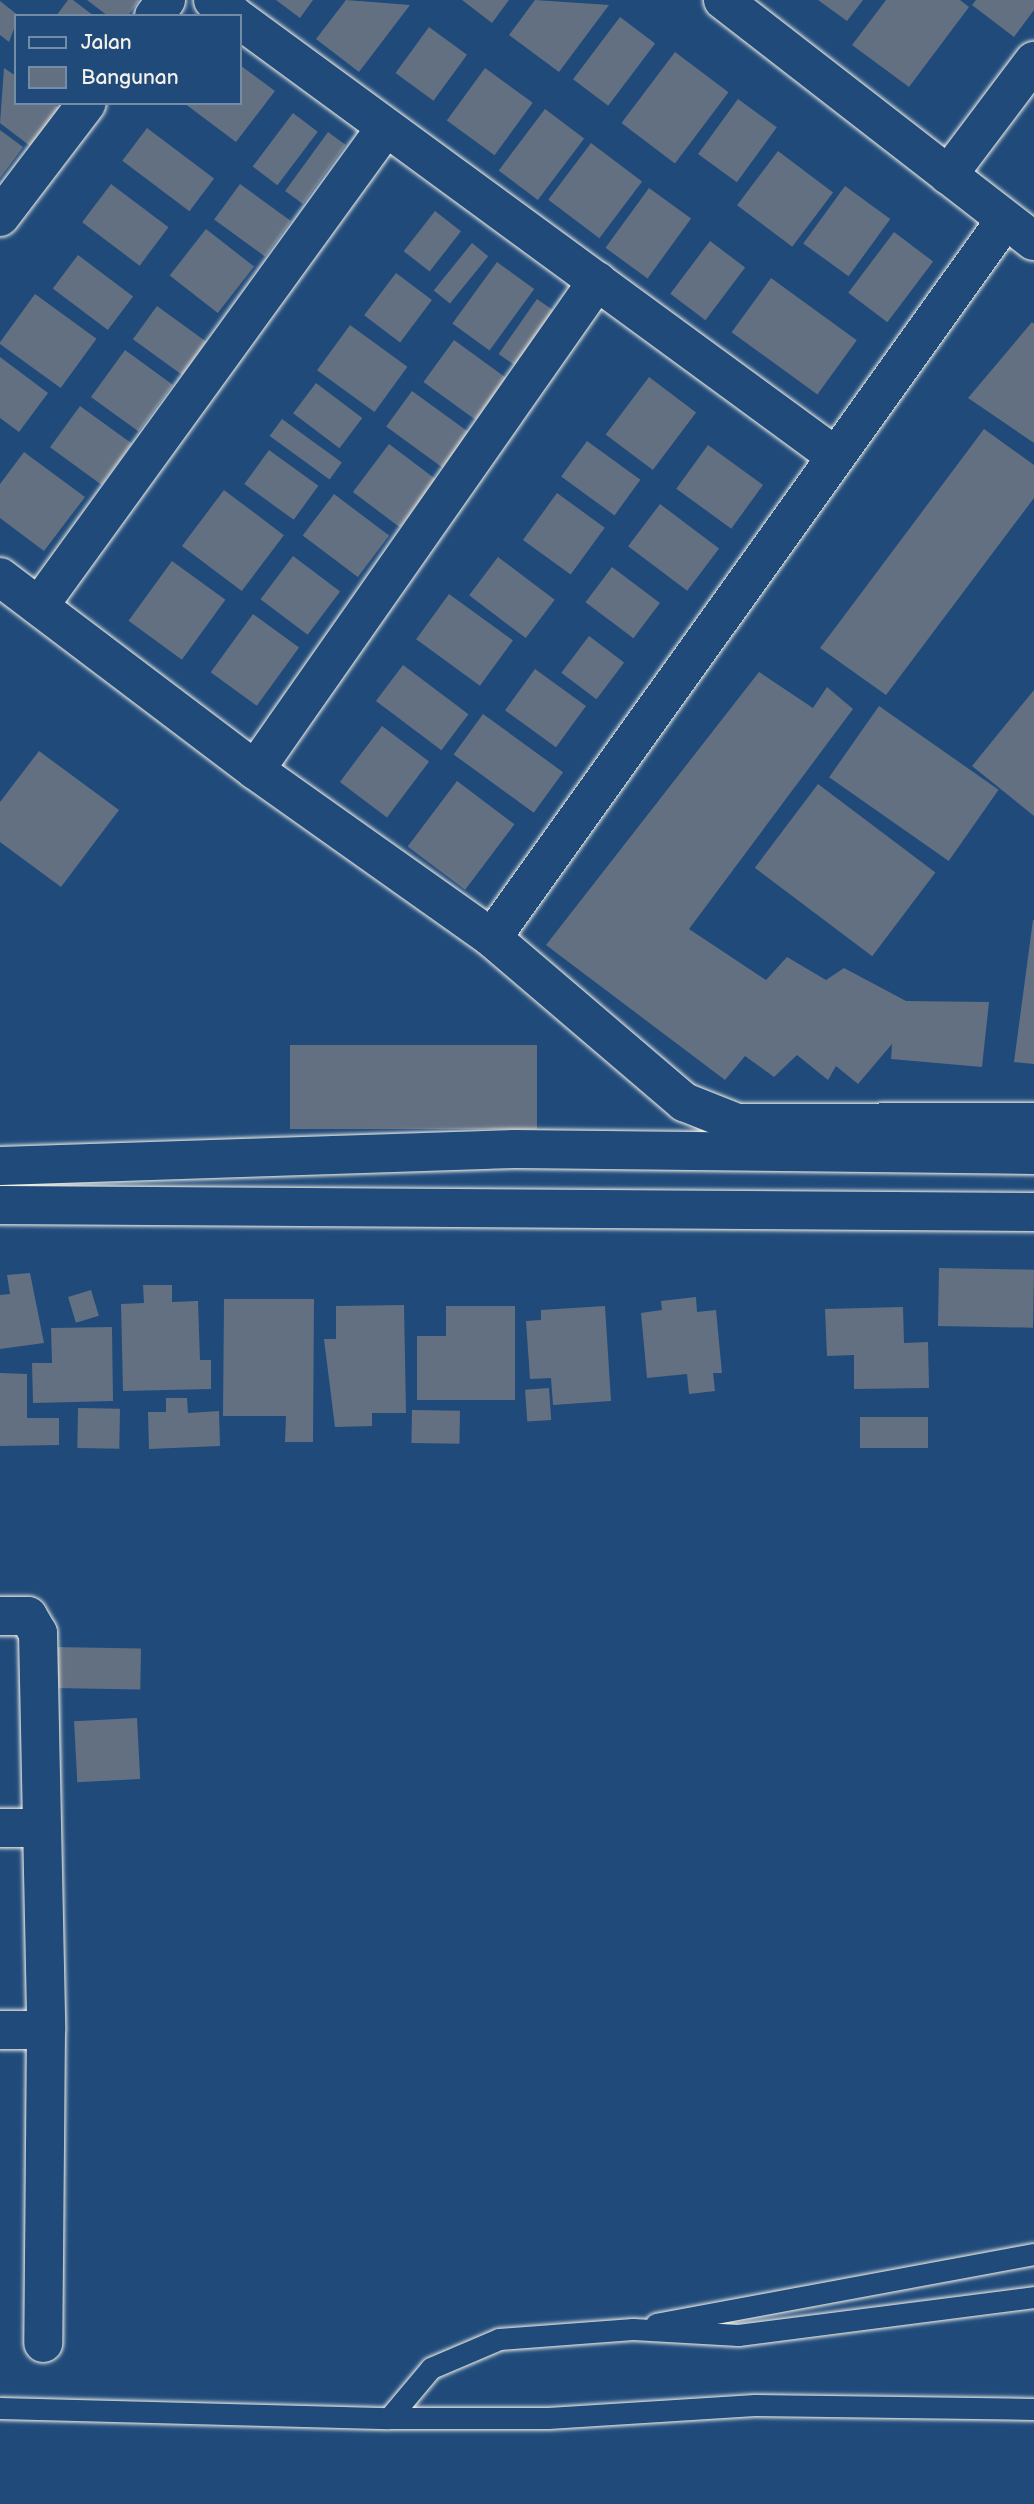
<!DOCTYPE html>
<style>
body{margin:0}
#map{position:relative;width:1034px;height:2504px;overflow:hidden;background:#1f4a7a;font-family:"Balsamiq Sans",sans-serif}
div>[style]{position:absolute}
.building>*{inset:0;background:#637082;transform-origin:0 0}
.roads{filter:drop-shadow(0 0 2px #f4f1e8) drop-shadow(0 0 2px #f4f1e8)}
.service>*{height:21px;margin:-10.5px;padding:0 10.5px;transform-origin:10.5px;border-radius:10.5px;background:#1f4a7a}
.minor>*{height:38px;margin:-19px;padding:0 19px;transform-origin:19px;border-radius:19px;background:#1f4a7a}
.tertiary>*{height:38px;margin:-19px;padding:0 19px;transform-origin:19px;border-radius:19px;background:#1f4a7a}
span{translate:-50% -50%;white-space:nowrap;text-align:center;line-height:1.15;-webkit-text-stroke:5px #1f4a7a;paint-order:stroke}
.legend{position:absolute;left:14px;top:14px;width:228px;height:91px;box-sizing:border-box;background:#1f4a7a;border:2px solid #748da6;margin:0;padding:9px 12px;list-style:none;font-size:21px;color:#f4f1e8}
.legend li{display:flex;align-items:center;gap:14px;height:35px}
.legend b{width:35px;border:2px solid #748da6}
</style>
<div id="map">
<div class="building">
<div style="clip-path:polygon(68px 0,73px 0,94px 16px,56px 16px)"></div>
<div style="clip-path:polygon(87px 0,139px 0,128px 16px,108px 16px)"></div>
<div style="clip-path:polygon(276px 0,313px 0,300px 18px)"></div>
<div style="clip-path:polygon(346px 0,410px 5px,359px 72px,316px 39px)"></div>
<div style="clip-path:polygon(462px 0,509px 0,492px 23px)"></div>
<div style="clip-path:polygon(535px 0,609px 5px,559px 72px,509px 35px)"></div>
<div style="clip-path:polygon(818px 0,863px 0,847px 21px)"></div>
<div style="clip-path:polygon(886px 0,960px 0,969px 7px,909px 87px,852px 45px)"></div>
<div style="clip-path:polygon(976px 0,1034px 0,1034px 10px,1014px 37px,972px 5px)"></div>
<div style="clip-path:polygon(0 1px,19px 16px,9px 42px,0 35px)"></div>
<div style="left:620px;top:17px;width:44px;height:78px;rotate:37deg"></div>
<div style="left:429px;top:27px;width:47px;height:57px;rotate:36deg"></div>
<div style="left:675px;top:52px;width:67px;height:89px;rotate:37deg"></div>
<div style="clip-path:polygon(240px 65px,275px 91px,236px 142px,184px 103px,240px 103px)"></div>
<div style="clip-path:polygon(4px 68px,16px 76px,16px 103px,52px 103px,62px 110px,34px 149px,0 123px)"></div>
<div style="left:485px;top:68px;width:59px;height:65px;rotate:36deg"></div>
<div style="left:738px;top:99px;width:48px;height:68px;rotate:36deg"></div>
<div style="left:545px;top:109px;width:49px;height:77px;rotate:37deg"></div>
<div style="left:293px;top:113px;width:31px;height:67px;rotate:37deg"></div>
<div style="left:147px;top:128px;width:84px;height:41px;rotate:37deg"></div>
<div style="clip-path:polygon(0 130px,23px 147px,0 178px)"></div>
<div style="left:328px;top:132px;width:22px;height:73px;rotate:36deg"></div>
<div style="left:591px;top:143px;width:64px;height:71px;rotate:37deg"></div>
<div style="left:778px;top:151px;width:69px;height:68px;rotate:37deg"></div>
<div style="left:111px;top:184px;width:72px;height:48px;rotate:37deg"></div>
<div style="left:240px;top:184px;width:63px;height:44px;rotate:36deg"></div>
<div style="left:845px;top:186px;width:56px;height:71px;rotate:36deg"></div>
<div style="left:649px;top:188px;width:52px;height:74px;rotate:36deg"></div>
<div style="left:435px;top:211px;width:33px;height:51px;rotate:38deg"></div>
<div style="left:206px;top:229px;width:61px;height:59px;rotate:38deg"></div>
<div style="left:894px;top:232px;width:49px;height:76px;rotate:37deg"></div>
<div style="left:710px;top:241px;width:44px;height:66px;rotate:37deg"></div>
<div style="left:472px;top:243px;width:21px;height:61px;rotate:39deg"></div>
<div style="left:78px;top:255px;width:69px;height:42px;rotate:37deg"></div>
<div style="left:497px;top:262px;width:46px;height:76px;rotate:36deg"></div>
<div style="left:396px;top:273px;width:45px;height:53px;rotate:37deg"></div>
<div style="left:771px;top:278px;width:106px;height:67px;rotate:36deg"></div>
<div style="left:35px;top:294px;width:76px;height:61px;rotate:36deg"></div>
<div style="left:537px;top:299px;width:21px;height:67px;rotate:35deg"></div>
<div style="left:157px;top:306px;width:61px;height:41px;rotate:36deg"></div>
<div style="clip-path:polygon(1032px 322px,1034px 324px,1034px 443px,968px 398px)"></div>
<div style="left:350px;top:325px;width:71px;height:56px;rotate:36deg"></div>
<div style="left:454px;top:340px;width:74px;height:52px;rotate:36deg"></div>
<div style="left:125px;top:350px;width:59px;height:58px;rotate:36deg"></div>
<div style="clip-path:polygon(0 357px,48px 393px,19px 432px,0 418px)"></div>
<div style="left:649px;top:377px;width:59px;height:72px;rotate:37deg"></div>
<div style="left:316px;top:383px;width:58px;height:38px;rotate:37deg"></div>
<div style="left:412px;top:391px;width:72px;height:44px;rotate:36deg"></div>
<div style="left:80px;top:406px;width:64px;height:51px;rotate:36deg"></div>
<div style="left:282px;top:419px;width:74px;height:21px;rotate:36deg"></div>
<div style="clip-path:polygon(984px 429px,1034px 465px,1034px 498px,886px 695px,820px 648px)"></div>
<div style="left:587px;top:441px;width:66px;height:44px;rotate:36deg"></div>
<div style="left:389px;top:444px;width:59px;height:60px;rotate:37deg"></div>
<div style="left:708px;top:445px;width:68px;height:54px;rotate:36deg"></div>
<div style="left:269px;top:450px;width:61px;height:42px;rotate:36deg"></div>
<div style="clip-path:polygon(24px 452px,85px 497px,44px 551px,0 518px,0 484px)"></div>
<div style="left:224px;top:490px;width:75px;height:70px;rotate:37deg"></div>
<div style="left:557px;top:493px;width:59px;height:58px;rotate:36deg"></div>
<div style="left:334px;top:494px;width:69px;height:52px;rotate:37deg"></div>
<div style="left:660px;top:504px;width:74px;height:53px;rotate:37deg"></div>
<div style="left:293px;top:556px;width:59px;height:54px;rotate:37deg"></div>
<div style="left:498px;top:557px;width:71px;height:48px;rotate:37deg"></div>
<div style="left:172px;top:561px;width:66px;height:74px;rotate:36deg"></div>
<div style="left:612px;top:567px;width:60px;height:44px;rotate:37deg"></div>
<div style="left:449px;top:594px;width:79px;height:56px;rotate:36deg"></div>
<div style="left:253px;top:614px;width:57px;height:72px;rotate:36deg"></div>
<div style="left:589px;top:636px;width:44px;height:46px;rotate:37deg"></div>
<div style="left:403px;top:665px;width:82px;height:45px;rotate:37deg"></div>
<div style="left:535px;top:669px;width:63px;height:51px;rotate:36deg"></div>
<div style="clip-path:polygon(759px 672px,813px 708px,827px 687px,853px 709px,689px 929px,766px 980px,787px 957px,826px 980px,844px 968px,906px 1001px,989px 1002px,982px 1067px,891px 1059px,892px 1044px,858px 1084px,836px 1066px,828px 1080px,797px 1055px,774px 1077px,745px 1056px,725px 1080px,546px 945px)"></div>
<div style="clip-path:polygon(1034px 690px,1034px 816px,972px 766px)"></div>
<div style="left:879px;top:706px;width:146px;height:87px;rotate:35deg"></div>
<div style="left:483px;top:714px;width:99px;height:50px;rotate:36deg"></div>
<div style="left:382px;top:726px;width:59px;height:70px;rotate:37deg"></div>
<div style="clip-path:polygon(39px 751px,119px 810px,61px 887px,0 842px,0 802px)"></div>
<div style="left:457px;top:781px;width:72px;height:82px;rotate:37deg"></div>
<div style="left:818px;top:784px;width:147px;height:105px;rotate:37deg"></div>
<div style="clip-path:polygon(1033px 920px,1034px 920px,1034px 1064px,1014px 1062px)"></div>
<div style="left:290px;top:1045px;width:247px;height:84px"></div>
<div style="left:939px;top:1268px;width:95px;height:58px;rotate:1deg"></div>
<div style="clip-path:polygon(30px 1273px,44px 1343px,0 1349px,0 1295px,10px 1294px,7px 1275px)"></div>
<div style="clip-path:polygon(143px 1285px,172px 1285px,172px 1302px,198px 1301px,200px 1360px,211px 1360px,211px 1389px,123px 1391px,121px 1304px,144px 1303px)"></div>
<div style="left:91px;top:1290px;width:27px;height:24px;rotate:73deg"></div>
<div style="clip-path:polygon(696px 1297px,697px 1312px,716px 1310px,722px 1373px,713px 1373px,715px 1391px,689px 1394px,687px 1374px,647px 1378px,641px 1313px,662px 1310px,661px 1301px)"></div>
<div style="clip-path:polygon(224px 1299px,314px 1299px,313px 1442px,285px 1442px,286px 1416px,223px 1416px)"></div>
<div style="clip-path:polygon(404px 1305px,406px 1413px,372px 1413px,372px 1426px,335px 1427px,324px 1339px,336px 1339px,336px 1306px)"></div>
<div style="clip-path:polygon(446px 1306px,515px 1306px,515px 1400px,417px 1400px,417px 1336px,446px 1336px)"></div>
<div style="clip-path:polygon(605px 1306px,611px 1401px,553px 1405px,551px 1378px,530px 1379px,526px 1321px,541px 1320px,541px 1310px)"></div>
<div style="clip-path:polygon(903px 1307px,904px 1343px,928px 1342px,929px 1388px,854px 1389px,854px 1355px,827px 1356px,825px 1309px)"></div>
<div style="clip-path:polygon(112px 1327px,113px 1401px,33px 1403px,32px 1363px,52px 1363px,51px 1328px)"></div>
<div style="clip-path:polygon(0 1373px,27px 1374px,27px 1418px,59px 1418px,59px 1445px,0 1446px)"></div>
<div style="left:549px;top:1388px;width:32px;height:24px;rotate:86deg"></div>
<div style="clip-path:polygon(166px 1398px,187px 1398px,188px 1413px,219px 1411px,220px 1446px,149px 1449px,148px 1412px,166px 1412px)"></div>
<div style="left:78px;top:1408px;width:42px;height:40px;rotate:1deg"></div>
<div style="left:412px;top:1410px;width:48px;height:33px;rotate:1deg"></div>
<div style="left:928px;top:1417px;width:31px;height:68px;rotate:90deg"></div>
<div style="left:54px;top:1647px;width:87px;height:41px;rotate:1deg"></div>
<div style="left:137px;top:1718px;width:61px;height:63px;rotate:87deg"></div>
</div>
<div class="roads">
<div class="service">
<div style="left:656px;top:2324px;width:384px;rotate:-10.5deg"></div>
<div style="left:0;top:2408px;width:389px;rotate:1.5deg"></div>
<div style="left:389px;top:2418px;width:159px"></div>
<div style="left:548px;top:2418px;width:207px;rotate:-3.6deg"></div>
<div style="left:755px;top:2405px;width:279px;rotate:0.8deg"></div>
<div style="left:389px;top:2418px;width:65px;rotate:-50deg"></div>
<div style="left:431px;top:2368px;width:74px;rotate:-23.1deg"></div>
<div style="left:499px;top:2339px;width:134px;rotate:-4.3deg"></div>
<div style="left:633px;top:2329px;width:105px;rotate:3.3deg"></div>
<div style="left:738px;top:2335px;width:298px;rotate:-7.3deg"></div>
</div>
<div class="minor">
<div style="left:213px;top:0;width:27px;rotate:36deg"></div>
<div style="left:723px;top:0;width:393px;rotate:37.8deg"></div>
<div style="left:154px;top:16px;width:20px;rotate:-53deg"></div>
<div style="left:240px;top:20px;width:736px;rotate:36.22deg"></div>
<div style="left:948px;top:175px;width:143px;rotate:-53deg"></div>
<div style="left:0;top:217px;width:143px;rotate:-52.7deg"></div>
<div style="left:0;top:577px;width:320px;rotate:37.1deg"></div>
<div style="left:255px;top:770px;width:291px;rotate:35.3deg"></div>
<div style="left:492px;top:938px;width:882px;rotate:-54.45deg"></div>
<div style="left:39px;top:606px;width:591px;rotate:-54.08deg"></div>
<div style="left:255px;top:770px;width:597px;rotate:-55.03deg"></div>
<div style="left:492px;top:938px;width:253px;rotate:40.5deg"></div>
<div style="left:684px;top:1102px;width:57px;rotate:21.6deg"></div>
<div style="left:737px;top:1123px;width:297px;rotate:-0.2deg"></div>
<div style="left:0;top:1616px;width:28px"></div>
<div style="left:28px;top:1616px;width:20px;rotate:60deg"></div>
<div style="left:38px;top:1633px;width:397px;rotate:88.8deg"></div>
<div style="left:46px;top:2030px;width:313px;rotate:90.5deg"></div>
<div style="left:0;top:1828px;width:42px"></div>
<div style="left:0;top:2030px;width:46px"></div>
</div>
<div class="tertiary">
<div style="left:0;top:1166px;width:515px;rotate:-1.89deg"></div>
<div style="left:515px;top:1149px;width:519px;rotate:0.66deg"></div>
<div style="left:0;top:1205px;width:1034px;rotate:0.39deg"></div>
</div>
</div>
<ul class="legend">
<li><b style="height:9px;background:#1f4a7a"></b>Jalan</li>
<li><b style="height:19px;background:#637082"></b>Bangunan</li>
</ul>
</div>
